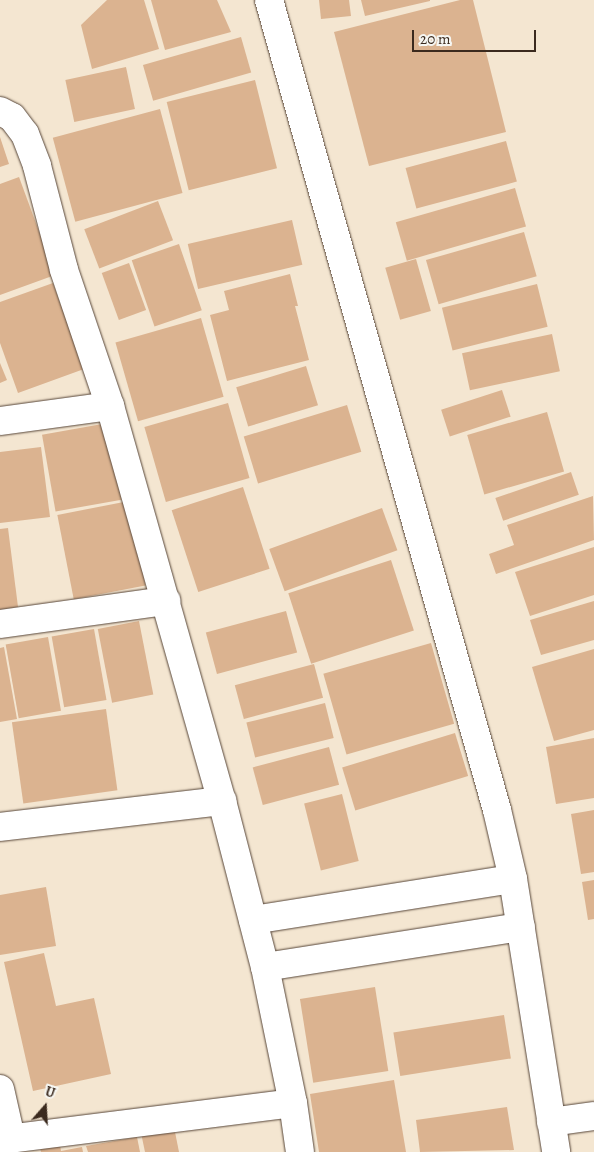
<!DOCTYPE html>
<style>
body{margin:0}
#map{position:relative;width:594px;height:1152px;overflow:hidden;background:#f4e6d1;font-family:Alegreya,serif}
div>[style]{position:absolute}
.building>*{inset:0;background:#dbb390;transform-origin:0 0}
.roads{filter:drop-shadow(0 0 1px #574639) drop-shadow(0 0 1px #574639)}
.street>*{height:28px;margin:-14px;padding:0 14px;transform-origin:14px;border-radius:14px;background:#fff}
span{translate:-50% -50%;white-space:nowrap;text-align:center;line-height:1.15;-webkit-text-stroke:4.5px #f6f6f2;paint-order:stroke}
.north{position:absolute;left:20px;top:1082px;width:50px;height:50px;-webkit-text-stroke:4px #f6f6f2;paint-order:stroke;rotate:19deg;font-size:14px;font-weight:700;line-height:20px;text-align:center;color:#3b2a1e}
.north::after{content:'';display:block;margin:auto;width:18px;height:22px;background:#3b2a1e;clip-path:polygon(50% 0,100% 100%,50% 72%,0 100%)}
.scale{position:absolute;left:412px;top:30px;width:124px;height:22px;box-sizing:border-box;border:2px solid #3b2a1e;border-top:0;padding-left:6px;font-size:15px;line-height:18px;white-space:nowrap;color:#3b2a1e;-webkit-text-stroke:4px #f6f6f2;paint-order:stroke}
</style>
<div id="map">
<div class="building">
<div style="clip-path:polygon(107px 0,144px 0,159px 49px,92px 69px,81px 25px)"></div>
<div style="clip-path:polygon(151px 0,217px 0,231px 32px,165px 50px)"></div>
<div style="clip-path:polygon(319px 0,349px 0,351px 16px,321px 19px)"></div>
<div style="clip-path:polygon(361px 0,430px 0,430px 1px,365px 16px)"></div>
<div style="clip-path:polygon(460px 0,473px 0,506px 132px,369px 166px,334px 32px)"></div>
<div style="left:241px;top:37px;width:37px;height:102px;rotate:74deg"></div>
<div style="left:126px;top:67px;width:43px;height:62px;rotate:78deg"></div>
<div style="left:255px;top:80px;width:91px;height:91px;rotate:76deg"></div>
<div style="left:160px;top:109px;width:87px;height:111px;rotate:75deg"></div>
<div style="clip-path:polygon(0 137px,9px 164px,0 167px)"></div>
<div style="left:506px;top:141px;width:42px;height:104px;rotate:75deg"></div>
<div style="clip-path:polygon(19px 177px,55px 275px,0 295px,0 184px)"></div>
<div style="left:515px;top:188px;width:40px;height:124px;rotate:74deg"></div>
<div style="left:158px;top:201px;width:42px;height:79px;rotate:69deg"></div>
<div style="left:292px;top:220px;width:46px;height:107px;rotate:77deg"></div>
<div style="left:524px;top:232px;width:46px;height:102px;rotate:74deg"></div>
<div style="left:179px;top:244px;width:70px;height:50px;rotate:71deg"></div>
<div style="left:416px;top:259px;width:54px;height:32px;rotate:74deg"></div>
<div style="left:129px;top:263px;width:50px;height:29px;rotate:70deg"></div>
<div style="clip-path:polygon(290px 274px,298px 306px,295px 306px,309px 360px,227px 381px,210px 315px,229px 310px,224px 291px)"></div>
<div style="clip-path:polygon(53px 283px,84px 369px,18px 393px,0 343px,0 302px)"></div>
<div style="left:537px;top:284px;width:44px;height:98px;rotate:76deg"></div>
<div style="left:201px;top:318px;width:82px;height:89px;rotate:74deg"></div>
<div style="left:552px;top:334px;width:38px;height:92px;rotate:78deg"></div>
<div style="clip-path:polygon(0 363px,7px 380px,0 383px)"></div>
<div style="left:306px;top:366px;width:41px;height:73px;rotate:73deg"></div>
<div style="left:502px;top:390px;width:28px;height:64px;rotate:72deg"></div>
<div style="left:228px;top:403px;width:78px;height:87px;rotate:74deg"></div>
<div style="left:347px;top:405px;width:49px;height:108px;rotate:73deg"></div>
<div style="left:547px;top:412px;width:62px;height:83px;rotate:74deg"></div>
<div style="left:108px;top:423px;width:78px;height:67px;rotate:80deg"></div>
<div style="clip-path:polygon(41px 447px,50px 517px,0 523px,0 452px)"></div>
<div style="left:571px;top:472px;width:24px;height:80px;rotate:71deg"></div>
<div style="left:243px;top:487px;width:86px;height:75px;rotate:72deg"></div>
<div style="clip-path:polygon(593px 496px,594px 540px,496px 574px,489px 554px,514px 545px,507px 525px)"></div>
<div style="left:129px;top:501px;width:86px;height:73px;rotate:79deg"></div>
<div style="left:382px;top:508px;width:45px;height:120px;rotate:70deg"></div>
<div style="clip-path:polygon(8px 528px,18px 607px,0 610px,0 529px)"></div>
<div style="clip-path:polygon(594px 547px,594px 595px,530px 616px,515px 572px)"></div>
<div style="left:391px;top:560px;width:74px;height:108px;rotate:72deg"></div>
<div style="clip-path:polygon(594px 601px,594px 640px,541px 655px,530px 620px)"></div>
<div style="left:286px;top:611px;width:43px;height:83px;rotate:75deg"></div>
<div style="left:139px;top:621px;width:75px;height:42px;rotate:79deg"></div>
<div style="left:94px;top:629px;width:72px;height:43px;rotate:80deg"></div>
<div style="left:48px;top:637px;width:75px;height:43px;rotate:80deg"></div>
<div style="left:431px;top:643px;width:84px;height:112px;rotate:74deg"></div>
<div style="clip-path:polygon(4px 647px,17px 719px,0 722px,0 648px)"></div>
<div style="clip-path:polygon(594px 649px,594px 730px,554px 741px,532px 667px)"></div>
<div style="left:314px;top:664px;width:35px;height:82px;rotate:75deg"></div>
<div style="left:325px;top:703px;width:36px;height:81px;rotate:76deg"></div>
<div style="left:106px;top:709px;width:82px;height:95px;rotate:82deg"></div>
<div style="left:455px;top:733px;width:45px;height:118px;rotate:73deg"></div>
<div style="clip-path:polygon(594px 738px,594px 798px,556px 804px,546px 747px)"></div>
<div style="left:329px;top:747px;width:39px;height:79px;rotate:75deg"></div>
<div style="left:342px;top:794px;width:69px;height:39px;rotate:76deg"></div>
<div style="clip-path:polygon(594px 810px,594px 872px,581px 874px,571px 814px)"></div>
<div style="clip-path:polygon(594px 880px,594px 919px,588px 920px,582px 882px)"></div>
<div style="clip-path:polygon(46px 887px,56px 946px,0 955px,0 895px)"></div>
<div style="clip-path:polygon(44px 953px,56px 1006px,94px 998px,111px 1074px,33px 1091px,4px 962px)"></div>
<div style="left:375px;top:987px;width:85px;height:76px;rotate:81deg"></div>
<div style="left:504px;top:1015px;width:44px;height:112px;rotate:81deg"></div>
<div style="clip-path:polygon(394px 1080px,406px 1152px,319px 1152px,310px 1094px)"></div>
<div style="clip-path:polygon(507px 1107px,514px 1150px,420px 1152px,416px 1120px)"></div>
<div style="clip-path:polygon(173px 1122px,179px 1152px,145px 1152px,140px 1128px)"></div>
<div style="clip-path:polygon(137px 1137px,140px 1152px,88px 1152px,86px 1146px)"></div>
<div style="clip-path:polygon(59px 1139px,61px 1151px,82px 1147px,83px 1152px,41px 1152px,39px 1143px)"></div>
</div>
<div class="roads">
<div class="street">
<div style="left:269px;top:0;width:841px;rotate:74.28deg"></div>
<div style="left:497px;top:810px;width:71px;rotate:76.9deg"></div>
<div style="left:513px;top:879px;width:276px;rotate:81deg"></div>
<div style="left:0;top:111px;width:13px;rotate:27deg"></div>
<div style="left:12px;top:117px;width:21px;rotate:53deg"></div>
<div style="left:25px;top:134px;width:34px;rotate:69deg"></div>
<div style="left:37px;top:166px;width:107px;rotate:75.4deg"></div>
<div style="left:64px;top:270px;width:144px;rotate:71.3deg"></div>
<div style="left:110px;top:406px;width:411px;rotate:74.2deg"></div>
<div style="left:222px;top:801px;width:171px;rotate:75.5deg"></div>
<div style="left:265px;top:967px;width:139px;rotate:78.4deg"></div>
<div style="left:293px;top:1103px;width:49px;rotate:81.9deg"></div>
<div style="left:0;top:421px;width:111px;rotate:-7.8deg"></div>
<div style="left:0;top:624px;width:168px;rotate:-7.9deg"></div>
<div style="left:0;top:827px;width:224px;rotate:-6.7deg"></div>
<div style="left:253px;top:920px;width:263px;rotate:-9deg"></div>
<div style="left:265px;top:967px;width:259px;rotate:-8.9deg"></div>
<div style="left:0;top:1089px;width:50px;rotate:77.3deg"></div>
<div style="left:551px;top:1122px;width:43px;rotate:-7.9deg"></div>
<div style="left:0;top:1140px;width:295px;rotate:-7.2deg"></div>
</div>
</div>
<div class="north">U</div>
<div class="scale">20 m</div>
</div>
